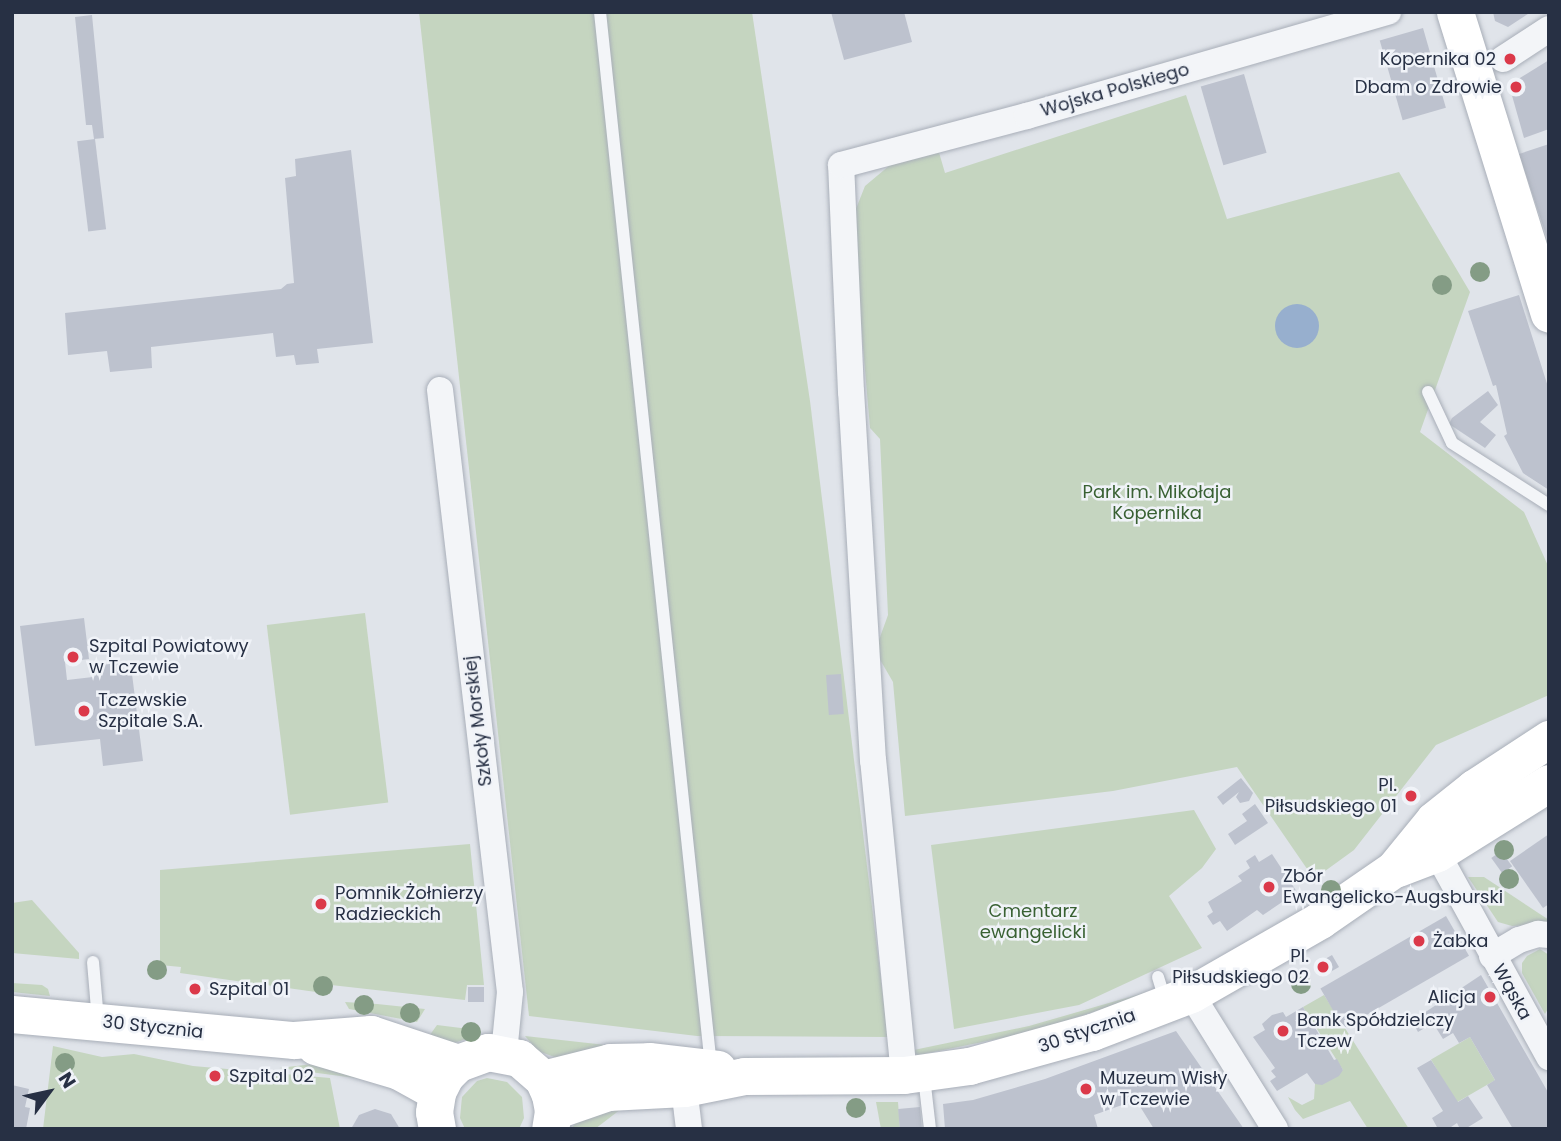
<!DOCTYPE html>
<meta charset="utf-8">
<style>
body{margin:0}
#map{position:relative;width:1561px;height:1141px;overflow:hidden;background:#e0e4ea;font-family:Poppins,sans-serif}
div>[style]{position:absolute}
.green>*{inset:0;background:#c5d5c0;transform-origin:0 0}
.water>*{inset:0;background:#97afce}
.round{border-radius:50%}
.building>*{inset:0;background:#bdc2ce;transform-origin:0 0}
.roads{filter:drop-shadow(0 0 2px #a8aeb8) drop-shadow(0 0 2px #a8aeb8)}
.lane>*{height:12px;margin:-6px;padding:0 6px;transform-origin:6px;border-radius:6px;background:#f3f5f8}
.street>*{height:26px;margin:-13px;padding:0 13px;transform-origin:13px;border-radius:13px;background:#f3f5f8}
.secondary>*{height:37px;margin:-18.5px;padding:0 18.5px;transform-origin:18.5px;border-radius:18.5px;background:#fff}
.trees>*{width:20px;height:20px;margin:-10px;border-radius:50%;background:#849c85}
.dots>*{width:19px;height:19px;translate:-50% -50%;box-sizing:border-box;border:4px solid #f0f3f8;border-radius:50%}
span{translate:-50% -50%;white-space:nowrap;text-align:center;line-height:1.15;-webkit-text-stroke:5px #f0f3f8;paint-order:stroke}
.poi-label{font-size:18px;color:#273044}
.right{translate:-100% -50%;text-align:right}
.left{translate:0 -50%;text-align:left}
.street-label{font-size:18px;color:#273044}
.park-label{font-size:18px;color:#396133}
.frame{position:absolute;inset:0;border:14px solid #273044;pointer-events:none}
.north{position:absolute;left:14px;top:1057px;width:70px;height:70px;-webkit-text-stroke:5px #f0f3f8;paint-order:stroke;rotate:57deg;font-size:19px;font-weight:700;line-height:28px;text-align:center;color:#273044}
.north::after{content:'';display:block;margin:auto;width:24px;height:32px;background:#273044;clip-path:polygon(50% 0,100% 100%,50% 72%,0 100%)}
</style>
<div id="map">
<div class="green">
<div style="clip-path:polygon(419px 12px,752px 12px,810px 401px,888px 1037px,697px 1036px,529px 1016px)"></div>
<div style="clip-path:polygon(1186px 95px,1227px 219px,1399px 172px,1470px 292px,1420px 432px,1524px 512px,1549px 568px,1549px 695px,1436px 745px,1354px 850px,1314px 879px,1237px 767px,1113px 791px,905px 816px,893px 682px,875px 651px,888px 615px,880px 439px,870px 428px,852px 219px,865px 186px,890px 165px,938px 149px,945px 173px)"></div>
<div style="left:365px;top:613px;width:191px;height:99px;rotate:83deg"></div>
<div style="clip-path:polygon(1194px 810px,1216px 849px,1202px 868px,1169px 896px,1202px 948px,1079px 1005px,954px 1029px,931px 845px)"></div>
<div style="clip-path:polygon(470px 844px,484px 985px,467px 985px,465px 1000px,331px 985px,330px 994px,180px 973px,181px 967px,160px 965px,160px 870px)"></div>
<div style="clip-path:polygon(1468px 877px,1484px 877px,1549px 920px,1549px 924px,1512px 926px,1498px 922px)"></div>
<div style="clip-path:polygon(32px 900px,79px 953px,79px 959px,12px 953px,12px 903px)"></div>
<div style="clip-path:polygon(1540px 949px,1549px 955px,1549px 1007px,1545px 1014px,1522px 973px,1522px 963px,1527px 956px)"></div>
<div style="clip-path:polygon(12px 983px,42px 985px,48px 989px,50px 996px,12px 992px)"></div>
<div style="clip-path:polygon(1154px 990px,1137px 998px,1031px 1032px,919px 1055px,909px 1051px,1029px 1026px)"></div>
<div style="clip-path:polygon(1324px 995px,1409px 1129px,1368px 1129px,1350px 1101px,1303px 1119px,1295px 1110px,1288px 1097px,1302px 1105px,1314px 1099px,1315px 1084px,1343px 1070px,1303px 1007px)"></div>
<div style="clip-path:polygon(345px 1002px,377px 1004px,425px 1009px,417px 1022px,349px 1009px)"></div>
<div style="clip-path:polygon(437px 1025px,477px 1030px,466px 1039px,454px 1043px,427px 1039px)"></div>
<div style="clip-path:polygon(525px 1036px,615px 1046px,560px 1059px,538px 1051px)"></div>
<div style="left:1470px;top:1037px;width:50px;height:45px;rotate:60deg"></div>
<div style="clip-path:polygon(53px 1046px,102px 1057px,134px 1054px,193px 1066px,330px 1078px,340px 1129px,43px 1129px)"></div>
<div style="clip-path:polygon(313px 1064px,371px 1080px,279px 1068px)"></div>
<div style="clip-path:polygon(487px 1078px,507px 1082px,522px 1097px,524px 1118px,519px 1129px,465px 1129px,460px 1118px,462px 1097px,477px 1081px)"></div>
<div style="clip-path:polygon(876px 1102px,898px 1102px,900px 1129px,881px 1129px)"></div>
<div style="clip-path:polygon(594px 1109px,621px 1109px,595px 1129px,571px 1129px,577px 1121px)"></div>
</div>
<div class="water">
<div class="round" style="left:1275px;top:304px;width:44px;height:44px"></div>
</div>
<div class="building">
<div style="clip-path:polygon(831px 12px,904px 12px,912px 42px,844px 60px)"></div>
<div style="clip-path:polygon(1493px 12px,1531px 12px,1508px 27px,1495px 21px)"></div>
<div style="clip-path:polygon(92px 15px,104px 138px,94px 139px,92px 125px,86px 125px,75px 17px)"></div>
<div style="left:1423px;top:28px;width:83px;height:45px;rotate:74deg"></div>
<div style="clip-path:polygon(1549px 60px,1549px 129px,1524px 138px,1511px 92px,1515px 81px)"></div>
<div style="left:1244px;top:74px;width:82px;height:45px;rotate:74deg"></div>
<div style="left:95px;top:139px;width:91px;height:18px;rotate:83deg"></div>
<div style="clip-path:polygon(1549px 144px,1549px 241px,1548px 241px,1519px 154px)"></div>
<div style="clip-path:polygon(351px 150px,373px 343px,317px 349px,319px 363px,296px 365px,294px 355px,276px 357px,273px 333px,151px 347px,152px 368px,110px 372px,107px 351px,68px 355px,65px 313px,281px 289px,287px 284px,294px 283px,285px 178px,296px 176px,295px 159px)"></div>
<div style="clip-path:polygon(1519px 295px,1549px 390px,1549px 490px,1523px 473px,1504px 436px,1507px 434px,1496px 385px,1493px 386px,1468px 311px)"></div>
<div style="clip-path:polygon(1488px 391px,1498px 405px,1480px 422px,1496px 435px,1485px 448px,1449px 424px,1452px 418px)"></div>
<div style="clip-path:polygon(84px 618px,89px 659px,65px 662px,67px 680px,93px 677px,92px 666px,119px 663px,120px 675px,132px 674px,143px 761px,103px 766px,100px 739px,35px 746px,20px 626px)"></div>
<div style="left:841px;top:674px;width:40px;height:15px;rotate:86deg"></div>
<div style="clip-path:polygon(1241px 778px,1253px 793px,1249px 801px,1240px 803px,1236px 797px,1239px 792px,1223px 805px,1217px 797px)"></div>
<div style="clip-path:polygon(1255px 804px,1268px 823px,1235px 845px,1228px 834px,1247px 821px,1242px 814px)"></div>
<div style="clip-path:polygon(1549px 834px,1549px 904px,1543px 908px,1510px 861px)"></div>
<div style="left:1501px;top:851px;width:19px;height:12px;rotate:54deg"></div>
<div style="clip-path:polygon(1272px 854px,1297px 892px,1263px 915px,1257px 910px,1227px 931px,1220px 921px,1213px 925px,1207px 916px,1213px 912px,1208px 902px,1242px 881px,1238px 876px,1250px 868px,1246px 861px,1255px 855px,1259px 862px)"></div>
<div style="left:1446px;top:916px;width:46px;height:145px;rotate:60deg"></div>
<div style="left:1332px;top:955px;width:14px;height:10px;rotate:60deg"></div>
<div style="clip-path:polygon(1481px 975px,1549px 1094px,1549px 1129px,1513px 1129px,1487px 1085px,1495px 1080px,1470px 1037px,1459px 1043px,1453px 1033px,1443px 1039px,1433px 1023px,1418px 1032px,1412px 1021px)"></div>
<div style="left:468px;top:987px;width:16px;height:15px"></div>
<div style="clip-path:polygon(1303px 1007px,1334px 1060px,1337px 1059px,1343px 1070px,1339px 1076px,1322px 1085px,1315px 1084px,1307px 1073px,1277px 1091px,1270px 1081px,1276px 1077px,1271px 1071px,1275px 1068px,1253px 1037px,1265px 1030px,1262px 1024px,1272px 1015px,1283px 1012px,1286px 1017px)"></div>
<div style="clip-path:polygon(1176px 1031px,1244px 1129px,1154px 1129px,1136px 1100px,1094px 1115px,1098px 1129px,945px 1129px,943px 1104px,973px 1100px,1045px 1079px)"></div>
<div style="clip-path:polygon(1431px 1060px,1458px 1102px,1468px 1096px,1483px 1118px,1465px 1129px,1460px 1129px,1457px 1123px,1448px 1129px,1438px 1129px,1432px 1118px,1443px 1111px,1417px 1068px)"></div>
<div style="clip-path:polygon(12px 1085px,29px 1089px,25px 1107px,30px 1108px,26px 1129px,12px 1129px)"></div>
<div style="left:920px;top:1107px;width:22px;height:22px;rotate:85deg"></div>
<div style="clip-path:polygon(375px 1109px,391px 1114px,400px 1129px,351px 1129px,359px 1115px)"></div>
</div>
<div class="roads">
<div class="lane">
<div style="left:600px;top:12px;width:1060px;rotate:83.99deg"></div>
<div style="left:1428px;top:392px;width:56px;rotate:64.8deg"></div>
<div style="left:1452px;top:443px;width:115px;rotate:32.6deg"></div>
<div style="left:93px;top:962px;width:58px;rotate:85.1deg"></div>
<div style="left:1158px;top:977px;width:24px;rotate:73deg"></div>
<div style="left:924px;top:1077px;width:52px;rotate:83.4deg"></div>
</div>
<div class="street">
<div style="left:1503px;top:59px;width:55px;rotate:-33.1deg"></div>
<div style="left:440px;top:390px;width:606px;rotate:83.37deg"></div>
<div style="left:510px;top:992px;width:61px;rotate:95.6deg"></div>
<div style="left:1437px;top:853px;width:233px;rotate:61.2deg"></div>
<div style="left:1492px;top:956px;width:31px;rotate:-31deg"></div>
<div style="left:1519px;top:940px;width:20px;rotate:-18deg"></div>
<div style="left:1538px;top:934px;width:11px;rotate:5deg"></div>
<div style="left:1191px;top:994px;width:159px;rotate:58.1deg"></div>
<div style="left:904px;top:1075px;width:316px;rotate:-95.6deg"></div>
<div style="left:873px;top:761px;width:370px;rotate:-93.4deg"></div>
<div style="left:851px;top:392px;width:227px;rotate:-92.5deg"></div>
<div style="left:841px;top:165px;width:192px;rotate:-14.8deg"></div>
<div style="left:1027px;top:116px;width:376px;rotate:-16.1deg"></div>
<div style="left:684px;top:1088px;width:41px;rotate:83deg"></div>
</div>
<div class="secondary">
<div style="left:1455px;top:12px;width:316px;rotate:72.7deg"></div>
<div style="left:1398px;top:868px;width:42px;rotate:-21deg"></div>
<div style="left:1437px;top:853px;width:132px;rotate:-32deg"></div>
<div style="left:12px;top:1014px;width:283px;rotate:5.3deg"></div>
<div style="left:294px;top:1040px;width:77px;rotate:-4.5deg"></div>
<div style="left:371px;top:1034px;width:92px;rotate:18.4deg"></div>
<div style="left:315px;top:1046px;width:88px;rotate:16.6deg"></div>
<div style="left:399px;top:1071px;width:43px;rotate:28.9deg"></div>
<div style="left:543px;top:1079px;width:69px;rotate:-14.2deg"></div>
<div style="left:610px;top:1062px;width:39px;rotate:-1deg"></div>
<div style="left:649px;top:1061px;width:69px;rotate:6.6deg"></div>
<div style="left:553px;top:1111px;width:58px;rotate:-19.1deg"></div>
<div style="left:608px;top:1092px;width:76px;rotate:-3deg"></div>
<div style="left:684px;top:1088px;width:61px;rotate:-11.3deg"></div>
<div style="left:744px;top:1076px;width:160px;rotate:-0.4deg"></div>
<div style="left:904px;top:1075px;width:66px;rotate:-7.9deg"></div>
<div style="left:969px;top:1066px;width:128px;rotate:-15.5deg"></div>
<div style="left:1092px;top:1032px;width:106px;rotate:-21deg"></div>
<div style="left:1191px;top:994px;width:149px;rotate:-29.8deg"></div>
<div style="left:1320px;top:920px;width:90px;rotate:-34.6deg"></div>
<div style="left:1394px;top:869px;width:63px;rotate:-50.8deg"></div>
<div style="left:1434px;top:820px;width:51px;rotate:-38.7deg"></div>
<div style="left:1474px;top:788px;width:90px;rotate:-33.2deg"></div>
<div style="left:437px;top:1129px;width:17px;rotate:-100deg"></div>
<div style="left:434px;top:1112px;width:20px;rotate:-81deg"></div>
<div style="left:437px;top:1092px;width:18px;rotate:-63deg"></div>
<div style="left:445px;top:1076px;width:18px;rotate:-45deg"></div>
<div style="left:458px;top:1063px;width:32px;rotate:-20deg"></div>
<div style="left:488px;top:1052px;width:32px;rotate:11deg"></div>
<div style="left:519px;top:1058px;width:32px;rotate:41deg"></div>
<div style="left:543px;top:1079px;width:17px;rotate:66deg"></div>
<div style="left:550px;top:1095px;width:16px;rotate:79deg"></div>
<div style="left:553px;top:1111px;width:18px;rotate:99deg"></div>
</div>
</div>
<div class="trees">
<div style="left:1480px;top:272px"></div>
<div style="left:1442px;top:285px"></div>
<div style="left:1504px;top:850px"></div>
<div style="left:1509px;top:879px"></div>
<div style="left:1331px;top:890px"></div>
<div style="left:157px;top:970px"></div>
<div style="left:1301px;top:984px"></div>
<div style="left:323px;top:986px"></div>
<div style="left:364px;top:1005px"></div>
<div style="left:410px;top:1013px"></div>
<div style="left:471px;top:1032px"></div>
<div style="left:65px;top:1063px"></div>
<div style="left:856px;top:1108px"></div>
</div>
<div class="dots">
<div style="left:1510px;top:59px;background:#db394a"></div>
<div style="left:1516px;top:87px;background:#db394a"></div>
<div style="left:73px;top:657px;background:#db394a"></div>
<div style="left:84px;top:711px;background:#db394a"></div>
<div style="left:1411px;top:796px;background:#db394a"></div>
<div style="left:1269px;top:887px;background:#db394a"></div>
<div style="left:321px;top:904px;background:#db394a"></div>
<div style="left:1419px;top:941px;background:#db394a"></div>
<div style="left:1323px;top:967px;background:#db394a"></div>
<div style="left:195px;top:989px;background:#db394a"></div>
<div style="left:1490px;top:997px;background:#db394a"></div>
<div style="left:1283px;top:1031px;background:#db394a"></div>
<div style="left:215px;top:1076px;background:#db394a"></div>
<div style="left:1086px;top:1089px;background:#db394a"></div>
</div>
<div class="poi-label">
<span class="right" style="left:1496px;top:59px">Kopernika 02</span>
<span class="right" style="left:1502px;top:87px">Dbam o Zdrowie</span>
<span class="left" style="left:89px;top:657px">Szpital Powiatowy<br>w Tczewie</span>
<span class="left" style="left:98px;top:711px">Tczewskie<br>Szpitale S.A.</span>
<span class="right" style="left:1397px;top:796px">Pl.<br>Piłsudskiego 01</span>
<span class="left" style="left:1283px;top:887px">Zbór<br>Ewangelicko-Augsburski</span>
<span class="left" style="left:335px;top:904px">Pomnik Żołnierzy<br>Radzieckich</span>
<span class="left" style="left:1433px;top:941px">Żabka</span>
<span class="right" style="left:1309px;top:967px">Pl.<br>Piłsudskiego 02</span>
<span class="left" style="left:209px;top:989px">Szpital 01</span>
<span class="right" style="left:1476px;top:997px">Alicja</span>
<span class="left" style="left:1297px;top:1031px">Bank Spółdzielczy<br>Tczew</span>
<span class="left" style="left:229px;top:1076px">Szpital 02</span>
<span class="left" style="left:1100px;top:1089px">Muzeum Wisły<br>w Tczewie</span>
</div>
<div class="street-label">
<span style="left:1115px;top:90px;rotate:-16deg">Wojska Polskiego</span>
<span style="left:478px;top:721px;rotate:-97deg">Szkoły Morskiej</span>
<span style="left:1512px;top:992px;rotate:61deg">Wąska</span>
<span style="left:153px;top:1027px;rotate:6deg">30 Stycznia</span>
<span style="left:1087px;top:1031px;rotate:-19deg">30 Stycznia</span>
</div>
<div class="park-label">
<span style="left:1157px;top:503px">Park im. Mikołaja<br>Kopernika</span>
<span style="left:1033px;top:922px">Cmentarz<br>ewangelicki</span>
</div>
<div class="frame"></div>
<div class="north">N</div>
</div>
